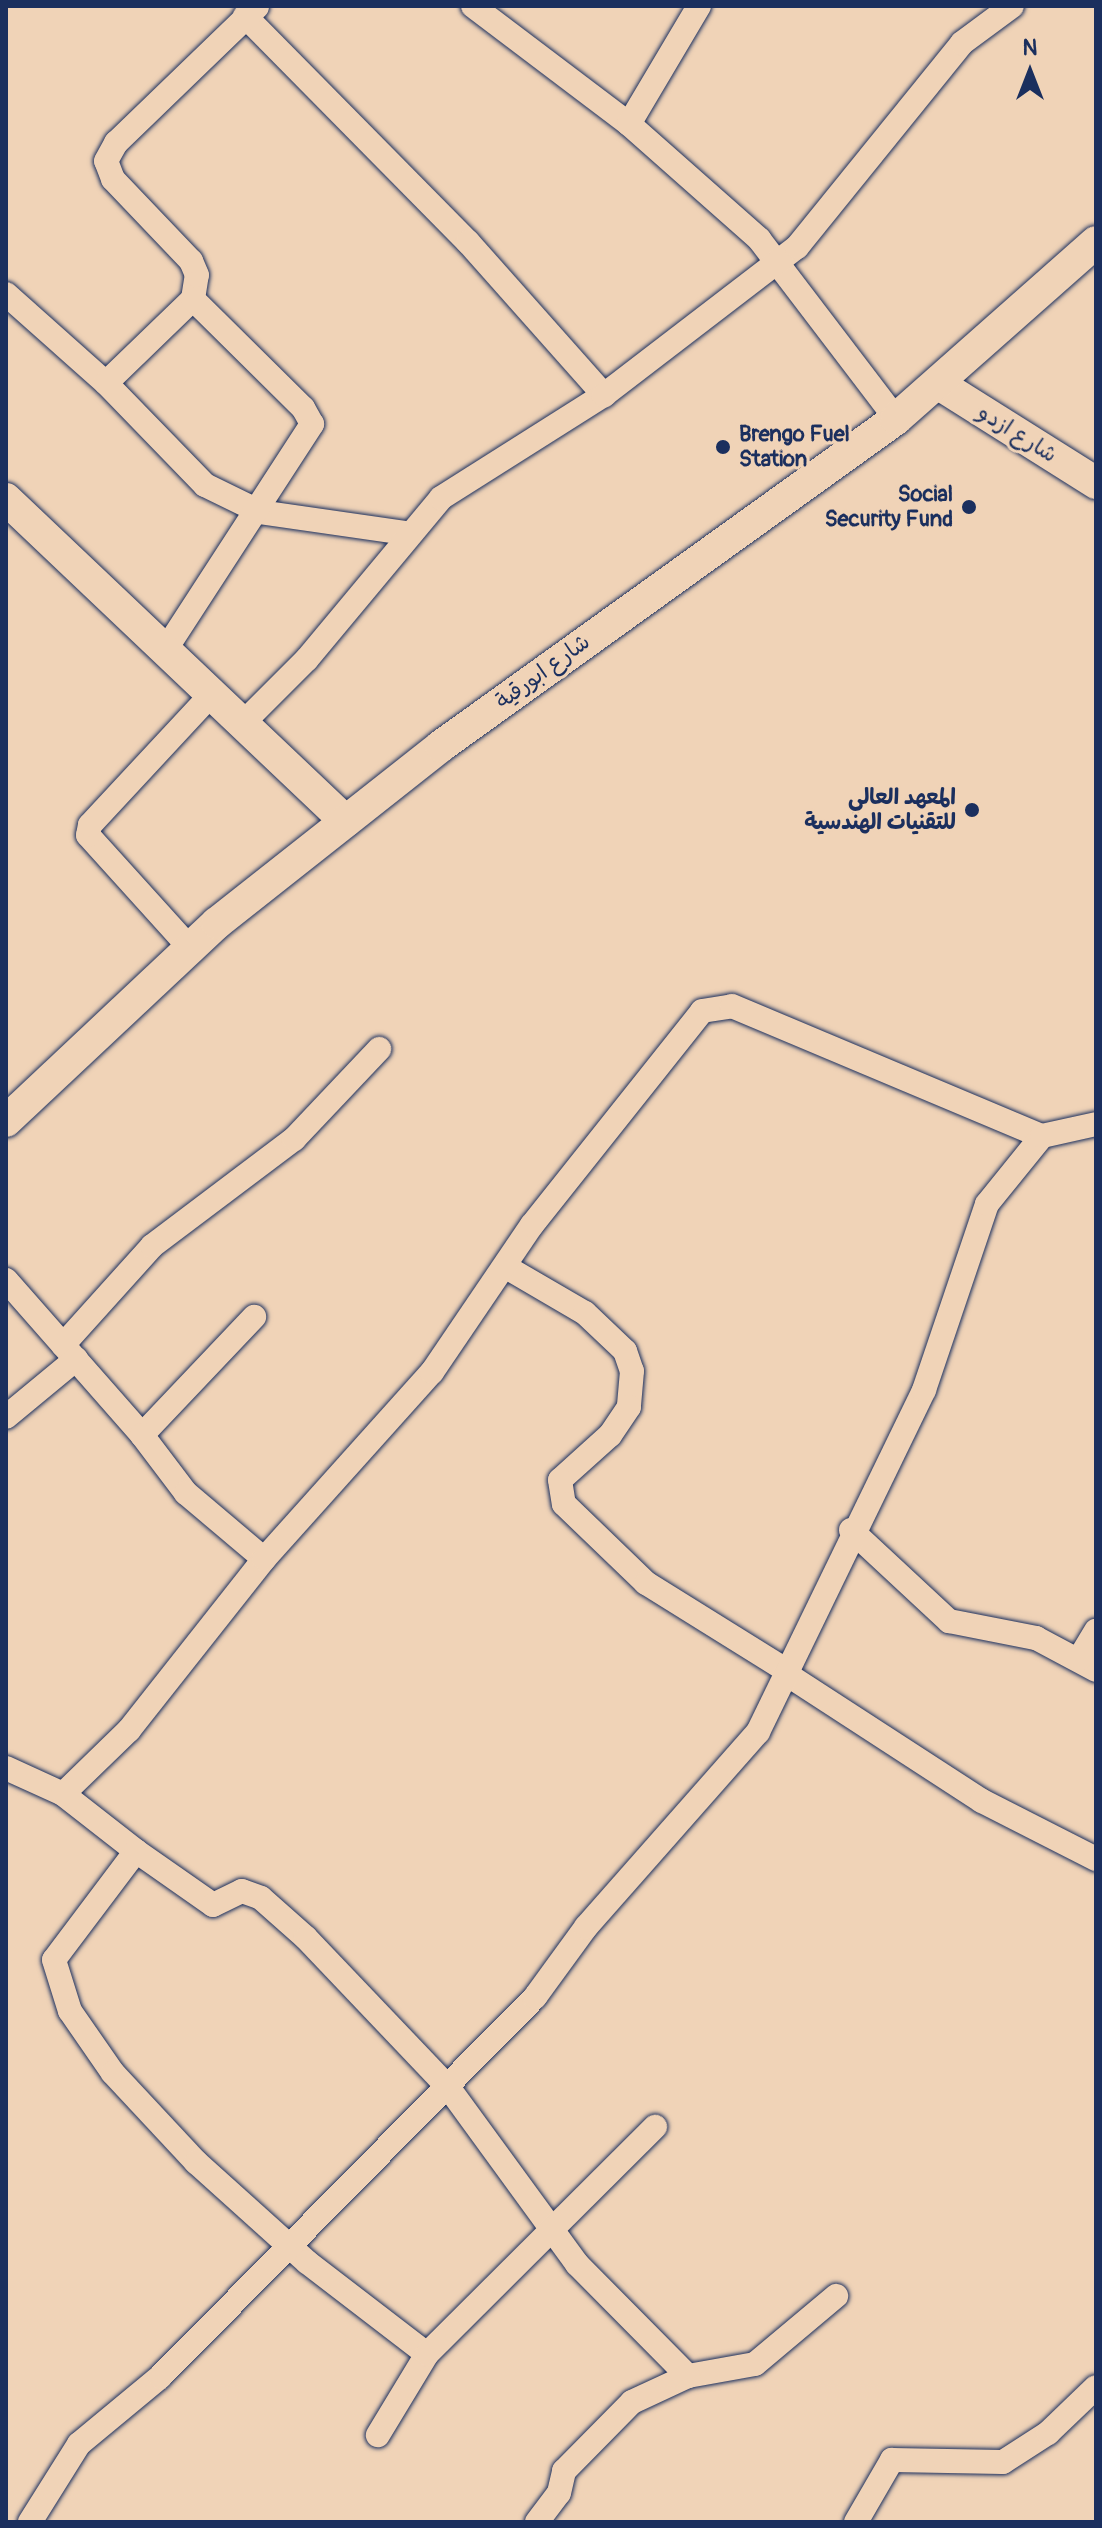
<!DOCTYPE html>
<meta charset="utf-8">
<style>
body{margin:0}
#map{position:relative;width:1102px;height:2528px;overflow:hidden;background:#f0d3b7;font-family:Pangolin,"Playpen Sans Arabic",sans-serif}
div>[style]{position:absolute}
.roads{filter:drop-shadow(0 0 2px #1b2f5e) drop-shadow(0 0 2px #1b2f5e)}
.minor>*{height:24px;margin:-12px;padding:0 12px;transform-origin:12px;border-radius:12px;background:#f0d3b7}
.major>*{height:32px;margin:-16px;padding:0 16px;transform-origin:16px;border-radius:16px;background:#f0d3b7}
.dots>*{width:22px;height:22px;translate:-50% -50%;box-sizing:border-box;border:4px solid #f0d3b7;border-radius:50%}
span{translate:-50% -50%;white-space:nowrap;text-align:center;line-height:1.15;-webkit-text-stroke:6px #f0d3b7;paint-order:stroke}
.poi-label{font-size:22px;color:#1b2f5e;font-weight:700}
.left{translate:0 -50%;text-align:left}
.right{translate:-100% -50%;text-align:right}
.street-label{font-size:22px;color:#1b2f5e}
.frame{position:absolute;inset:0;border:8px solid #1b2f5e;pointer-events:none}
.north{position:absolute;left:990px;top:32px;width:80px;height:80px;-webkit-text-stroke:6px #f0d3b7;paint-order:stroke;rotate:0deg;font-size:22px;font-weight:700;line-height:32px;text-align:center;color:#1b2f5e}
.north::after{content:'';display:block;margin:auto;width:28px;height:36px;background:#1b2f5e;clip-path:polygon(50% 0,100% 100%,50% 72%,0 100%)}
</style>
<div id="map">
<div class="roads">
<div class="minor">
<div style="left:473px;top:6px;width:196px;rotate:37.1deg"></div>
<div style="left:629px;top:124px;width:174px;rotate:41.5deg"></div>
<div style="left:759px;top:239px;width:226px;rotate:52.7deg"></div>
<div style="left:245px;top:16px;width:317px;rotate:45.4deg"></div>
<div style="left:468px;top:242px;width:205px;rotate:48.4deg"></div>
<div style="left:629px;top:124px;width:137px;rotate:-59.3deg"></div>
<div style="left:6px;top:294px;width:134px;rotate:41.7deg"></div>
<div style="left:106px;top:383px;width:142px;rotate:45.9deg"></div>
<div style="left:205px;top:485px;width:61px;rotate:26.1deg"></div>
<div style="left:260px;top:512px;width:148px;rotate:8.2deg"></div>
<div style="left:106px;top:383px;width:121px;rotate:-44deg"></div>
<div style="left:193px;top:299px;width:24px;rotate:-81deg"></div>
<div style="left:197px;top:275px;width:15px;rotate:-113deg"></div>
<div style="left:191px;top:261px;width:113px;rotate:-133.6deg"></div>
<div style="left:113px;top:179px;width:19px;rotate:-111deg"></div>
<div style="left:106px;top:161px;width:21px;rotate:-61deg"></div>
<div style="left:116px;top:143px;width:196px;rotate:-44deg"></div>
<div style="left:164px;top:652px;width:272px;rotate:-57deg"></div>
<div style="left:312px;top:424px;width:18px;rotate:-119deg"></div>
<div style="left:303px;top:408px;width:155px;rotate:-135.3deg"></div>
<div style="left:241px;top:725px;width:93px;rotate:-45deg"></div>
<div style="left:307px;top:659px;width:209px;rotate:-50.2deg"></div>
<div style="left:441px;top:498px;width:193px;rotate:-32.3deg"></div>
<div style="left:604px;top:395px;width:243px;rotate:-37.5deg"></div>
<div style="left:797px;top:247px;width:262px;rotate:-51deg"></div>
<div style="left:962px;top:43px;width:62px;rotate:-36.5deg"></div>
<div style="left:190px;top:948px;width:152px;rotate:-132.1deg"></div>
<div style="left:88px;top:835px;width:10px;rotate:-79deg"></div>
<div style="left:90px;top:825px;width:176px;rotate:-47.1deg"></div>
<div style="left:506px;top:1267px;width:91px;rotate:30.2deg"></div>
<div style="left:585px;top:1313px;width:55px;rotate:43.5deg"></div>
<div style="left:625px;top:1351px;width:21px;rotate:71deg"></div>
<div style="left:632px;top:1371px;width:36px;rotate:95deg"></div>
<div style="left:629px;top:1407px;width:34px;rotate:124deg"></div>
<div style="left:610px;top:1435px;width:67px;rotate:138deg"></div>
<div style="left:560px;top:1480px;width:24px;rotate:81deg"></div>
<div style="left:564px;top:1504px;width:114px;rotate:43.9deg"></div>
<div style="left:646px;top:1583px;width:168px;rotate:31.9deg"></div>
<div style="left:6px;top:1280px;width:206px;rotate:48.7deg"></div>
<div style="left:142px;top:1435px;width:163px;rotate:-46.5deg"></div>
<div style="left:63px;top:1345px;width:133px;rotate:-48deg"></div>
<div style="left:152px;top:1246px;width:178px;rotate:-37deg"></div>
<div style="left:294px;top:1139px;width:124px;rotate:-46.6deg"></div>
<div style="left:6px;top:1417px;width:91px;rotate:-39.6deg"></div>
<div style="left:142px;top:1435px;width:73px;rotate:52.8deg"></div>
<div style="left:186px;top:1493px;width:102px;rotate:40.2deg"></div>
<div style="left:851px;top:1530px;width:134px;rotate:42.9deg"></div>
<div style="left:949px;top:1621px;width:89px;rotate:11.1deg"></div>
<div style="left:1036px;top:1638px;width:68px;rotate:28.1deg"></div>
<div style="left:1079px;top:1659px;width:33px;rotate:-59deg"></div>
<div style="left:788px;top:1675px;width:231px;rotate:33deg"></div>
<div style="left:982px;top:1801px;width:128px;rotate:27deg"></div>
<div style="left:6px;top:1768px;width:63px;rotate:24.5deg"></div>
<div style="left:63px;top:1794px;width:93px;rotate:38deg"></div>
<div style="left:136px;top:1851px;width:136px;rotate:127deg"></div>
<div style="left:54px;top:1960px;width:53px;rotate:72.6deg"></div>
<div style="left:70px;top:2011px;width:75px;rotate:55.3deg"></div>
<div style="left:113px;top:2073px;width:122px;rotate:47deg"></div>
<div style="left:196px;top:2162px;width:149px;rotate:42deg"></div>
<div style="left:307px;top:2262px;width:151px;rotate:37.5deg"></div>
<div style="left:427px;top:2354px;width:95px;rotate:121.2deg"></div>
<div style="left:63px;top:1794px;width:92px;rotate:-44.1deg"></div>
<div style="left:129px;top:1730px;width:218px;rotate:-51.7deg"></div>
<div style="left:264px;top:1559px;width:251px;rotate:-48.1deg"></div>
<div style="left:432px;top:1372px;width:178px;rotate:-55.8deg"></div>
<div style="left:532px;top:1225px;width:273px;rotate:-51.5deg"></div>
<div style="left:702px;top:1011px;width:30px;rotate:-9deg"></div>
<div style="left:732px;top:1006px;width:336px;rotate:22.8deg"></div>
<div style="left:136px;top:1851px;width:94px;rotate:35deg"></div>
<div style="left:213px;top:1905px;width:32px;rotate:-26deg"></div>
<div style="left:242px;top:1891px;width:20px;rotate:20deg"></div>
<div style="left:261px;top:1898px;width:60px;rotate:41.6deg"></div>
<div style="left:306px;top:1938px;width:206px;rotate:46.4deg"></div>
<div style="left:448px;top:2087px;width:219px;rotate:53.9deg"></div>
<div style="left:577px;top:2264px;width:158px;rotate:45.3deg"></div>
<div style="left:688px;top:2376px;width:68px;rotate:-10.2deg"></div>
<div style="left:755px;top:2364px;width:106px;rotate:-40deg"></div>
<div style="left:427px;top:2354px;width:322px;rotate:-44.9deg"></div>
<div style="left:30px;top:2522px;width:92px;rotate:-57.9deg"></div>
<div style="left:79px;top:2444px;width:105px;rotate:-39.6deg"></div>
<div style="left:160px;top:2377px;width:534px;rotate:-45.38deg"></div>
<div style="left:535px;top:1997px;width:87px;rotate:-53.9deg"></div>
<div style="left:586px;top:1927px;width:260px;rotate:-48.6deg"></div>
<div style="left:758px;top:1732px;width:380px;rotate:-64.1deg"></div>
<div style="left:924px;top:1390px;width:196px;rotate:-71.3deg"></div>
<div style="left:987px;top:1204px;width:87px;rotate:-51deg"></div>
<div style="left:1042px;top:1136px;width:55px;rotate:-12.5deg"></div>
<div style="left:537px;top:2522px;width:36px;rotate:-53deg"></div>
<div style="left:559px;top:2493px;width:23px;rotate:-77deg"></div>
<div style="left:564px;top:2471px;width:97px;rotate:-45.4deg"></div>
<div style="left:632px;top:2402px;width:62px;rotate:-24.9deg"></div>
<div style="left:856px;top:2522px;width:72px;rotate:-59.9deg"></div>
<div style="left:892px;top:2460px;width:111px;rotate:1deg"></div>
<div style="left:1003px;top:2462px;width:54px;rotate:-32.8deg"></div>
<div style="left:1048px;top:2433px;width:66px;rotate:-43.8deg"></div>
</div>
<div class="major">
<div style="left:939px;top:384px;width:186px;rotate:32.2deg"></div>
<div style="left:6px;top:499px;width:468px;rotate:43.5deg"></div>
<div style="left:6px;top:1121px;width:289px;rotate:-43.2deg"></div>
<div style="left:217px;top:923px;width:285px;rotate:-38.3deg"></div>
<div style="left:441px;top:746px;width:560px;rotate:-35.7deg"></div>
<div style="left:896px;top:419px;width:267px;rotate:-41.5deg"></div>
</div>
</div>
<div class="dots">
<div style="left:723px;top:447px;background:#1b2f5e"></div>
<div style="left:969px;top:507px;background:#1b2f5e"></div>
<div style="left:972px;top:810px;background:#1b2f5e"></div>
</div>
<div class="poi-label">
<span class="left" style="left:739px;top:447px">Brengo Fuel<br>Station</span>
<span class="right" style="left:953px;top:507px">Social<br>Security Fund</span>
<span class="right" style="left:956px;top:810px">المعهد العالي<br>للتقنيات الهندسية</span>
</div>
<div class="street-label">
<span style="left:1017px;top:434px;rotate:32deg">شارع ازدو</span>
<span style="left:543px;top:672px;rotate:-36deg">شارع ابورقية</span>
</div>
<div class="frame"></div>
<div class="north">N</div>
</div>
